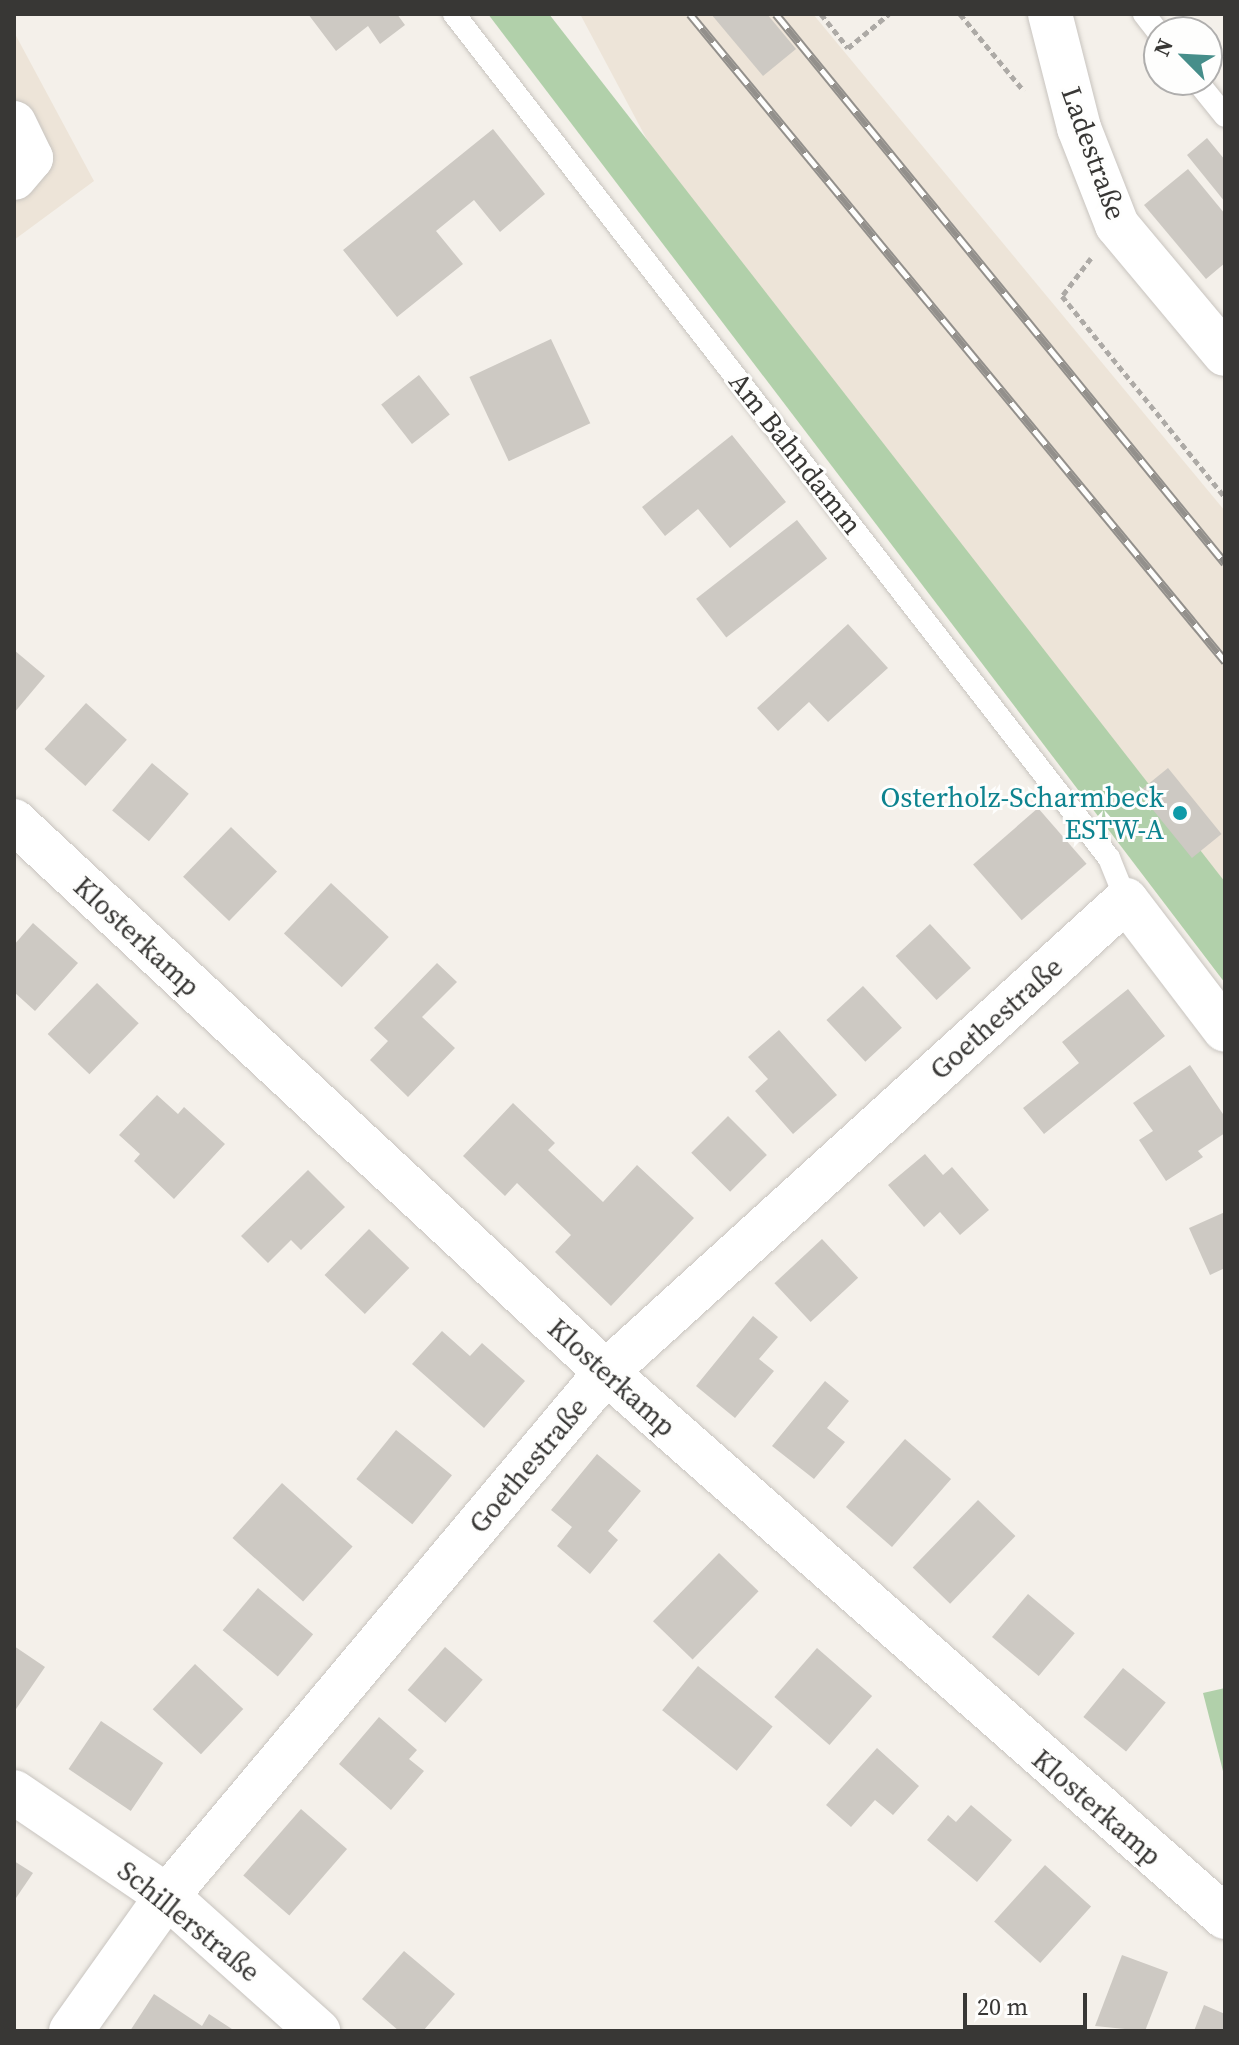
<!DOCTYPE html>
<meta charset="utf-8">
<style>
body{margin:0}
#map{position:relative;width:1239px;height:2045px;overflow:hidden;background:#f4f0ea;font-family:"Source Serif 4",serif}
div>[style]{position:absolute}
.built>*{inset:0;background:#ede4d8}
.green>*{inset:0;background:#b1d0aa}
.building>*{inset:0;background:#cdc9c3;transform-origin:0 0}
.path>*{height:5px;margin-top:-2.5px;transform-origin:0;background:repeating-linear-gradient(90deg,#adaaa6 0 6px,transparent 0 10px)}
.roads{filter:drop-shadow(0 0 2px #c8c4bf) drop-shadow(0 0 2px #c8c4bf)}
.service>*{height:22px;margin:-11px;padding:0 11px;transform-origin:11px;border-radius:11px;background:#fff}
.minor>*{height:44px;margin:-22px;padding:0 22px;transform-origin:22px;border-radius:22px;background:#fff}
.rail>*{height:9px;margin-top:-4.5px;transform-origin:0;background:repeating-linear-gradient(90deg,#fefefd 0 18px,#93908c 0 36px);box-sizing:border-box;border-block:2px solid #93908c}
.dots>*{width:22px;height:22px;translate:-50% -50%;box-sizing:border-box;border:4px solid #fefefd;border-radius:50%}
span{translate:-50% -50%;white-space:nowrap;text-align:center;line-height:1.15;-webkit-text-stroke:6px #fefefd;paint-order:stroke}
.street-label{font-size:28px;color:#383735}
.culture-label{font-size:28px;color:#0d838f}
.right{translate:-100% -50%;text-align:right}
.frame{position:absolute;inset:0;border:16px solid #383735;pointer-events:none}
.north{position:absolute;left:1143px;top:16px;width:80px;height:80px;box-sizing:border-box;background:#fefefd;border:2px solid #afaead;border-radius:50%;rotate:294deg;font-size:22px;font-weight:700;line-height:32px;text-align:center;color:#383735}
.north::after{content:'';display:block;margin:auto;width:28px;height:36px;background:#468e8a;clip-path:polygon(50% 0,100% 100%,50% 72%,0 100%)}
.scale{position:absolute;left:963px;top:1993px;width:124px;height:36px;box-sizing:border-box;border:4px solid #383735;border-top:0;padding-left:10px;font-size:24px;line-height:28px;white-space:nowrap;color:#383735;-webkit-text-stroke:6px #fefefd;paint-order:stroke}
</style>
<div id="map">
<div class="built">
<div style="clip-path:polygon(580px 14px,813px 14px,1225px 511px,1225px 890px,669px 181px)"></div>
<div style="clip-path:polygon(14px 32px,94px 181px,14px 240px)"></div>
</div>
<div class="green">
<div style="clip-path:polygon(488px 14px,549px 14px,1225px 882px,1225px 983px)"></div>
<div style="clip-path:polygon(1225px 1688px,1225px 1779px,1203px 1693px)"></div>
</div>
<div class="building">
<div style="clip-path:polygon(308px 14px,397px 14px,405px 25px,380px 44px,368px 26px,336px 51px)"></div>
<div style="clip-path:polygon(711px 14px,767px 14px,796px 49px,763px 76px)"></div>
<div style="clip-path:polygon(493px 129px,545px 194px,500px 232px,474px 200px,436px 231px,463px 264px,397px 317px,343px 250px)"></div>
<div style="clip-path:polygon(1207px 138px,1225px 160px,1225px 202px,1187px 155px)"></div>
<div style="clip-path:polygon(1188px 169px,1225px 214px,1225px 263px,1206px 279px,1144px 205px)"></div>
<div style="left:551px;top:339px;width:93px;height:90px;rotate:65deg"></div>
<div style="left:419px;top:375px;width:50px;height:48px;rotate:52deg"></div>
<div style="clip-path:polygon(732px 435px,786px 502px,730px 548px,698px 509px,665px 536px,642px 507px)"></div>
<div style="left:797px;top:520px;width:49px;height:128px;rotate:52deg"></div>
<div style="clip-path:polygon(848px 624px,888px 668px,828px 722px,809px 702px,778px 731px,757px 708px)"></div>
<div style="clip-path:polygon(14px 650px,45px 676px,14px 713px)"></div>
<div style="left:86px;top:703px;width:55px;height:62px;rotate:42deg"></div>
<div style="left:152px;top:763px;width:48px;height:62px;rotate:40deg"></div>
<div style="left:1168px;top:768px;width:85px;height:38px;rotate:51deg"></div>
<div style="left:1038px;top:808px;width:74px;height:86px;rotate:49deg"></div>
<div style="left:231px;top:827px;width:64px;height:69px;rotate:44deg"></div>
<div style="left:331px;top:883px;width:79px;height:69px;rotate:43deg"></div>
<div style="clip-path:polygon(33px 923px,78px 963px,35px 1011px,14px 992px,14px 945px)"></div>
<div style="left:930px;top:924px;width:60px;height:47px;rotate:47deg"></div>
<div style="clip-path:polygon(437px 963px,457px 982px,422px 1017px,455px 1048px,408px 1097px,370px 1060px,388px 1041px,374px 1028px)"></div>
<div style="left:97px;top:983px;width:58px;height:71px;rotate:44deg"></div>
<div style="left:863px;top:986px;width:57px;height:50px;rotate:47deg"></div>
<div style="clip-path:polygon(1128px 989px,1165px 1036px,1044px 1134px,1023px 1108px,1079px 1063px,1062px 1042px)"></div>
<div style="clip-path:polygon(779px 1030px,837px 1095px,793px 1134px,755px 1091px,768px 1079px,748px 1057px)"></div>
<div style="clip-path:polygon(1190px 1065px,1225px 1117px,1225px 1133px,1198px 1151px,1203px 1157px,1166px 1181px,1139px 1140px,1153px 1131px,1133px 1103px)"></div>
<div style="clip-path:polygon(157px 1095px,178px 1114px,184px 1107px,225px 1144px,174px 1199px,134px 1161px,140px 1154px,119px 1135px)"></div>
<div style="clip-path:polygon(513px 1103px,555px 1143px,548px 1150px,603px 1202px,637px 1165px,694px 1218px,611px 1306px,555px 1252px,571px 1235px,517px 1183px,505px 1196px,463px 1156px)"></div>
<div style="left:728px;top:1116px;width:55px;height:52px;rotate:45deg"></div>
<div style="clip-path:polygon(925px 1154px,943px 1175px,952px 1167px,989px 1210px,960px 1235px,940px 1212px,924px 1227px,888px 1185px)"></div>
<div style="clip-path:polygon(308px 1170px,345px 1207px,301px 1250px,291px 1240px,268px 1263px,241px 1236px)"></div>
<div style="clip-path:polygon(1225px 1212px,1225px 1268px,1210px 1275px,1189px 1228px)"></div>
<div style="left:369px;top:1229px;width:56px;height:64px;rotate:44deg"></div>
<div style="left:822px;top:1239px;width:53px;height:65px;rotate:47deg"></div>
<div style="clip-path:polygon(753px 1316px,778px 1337px,759px 1359px,774px 1371px,735px 1418px,696px 1386px)"></div>
<div style="clip-path:polygon(442px 1331px,470px 1356px,482px 1343px,525px 1381px,484px 1428px,412px 1364px)"></div>
<div style="clip-path:polygon(825px 1381px,849px 1401px,827px 1428px,845px 1442px,814px 1479px,772px 1446px)"></div>
<div style="left:396px;top:1430px;width:72px;height:63px;rotate:39deg"></div>
<div style="left:905px;top:1439px;width:61px;height:90px;rotate:41deg"></div>
<div style="clip-path:polygon(597px 1454px,641px 1491px,608px 1531px,618px 1540px,590px 1574px,557px 1546px,572px 1527px,551px 1510px)"></div>
<div style="left:282px;top:1483px;width:95px;height:74px;rotate:42deg"></div>
<div style="left:978px;top:1500px;width:52px;height:94px;rotate:44deg"></div>
<div style="left:719px;top:1553px;width:55px;height:95px;rotate:44deg"></div>
<div style="left:258px;top:1588px;width:72px;height:55px;rotate:40deg"></div>
<div style="left:1028px;top:1594px;width:61px;height:56px;rotate:40deg"></div>
<div style="clip-path:polygon(14px 1646px,45px 1667px,14px 1712px)"></div>
<div style="left:445px;top:1647px;width:50px;height:57px;rotate:41deg"></div>
<div style="left:817px;top:1648px;width:73px;height:65px;rotate:41deg"></div>
<div style="left:195px;top:1664px;width:66px;height:62px;rotate:43deg"></div>
<div style="left:698px;top:1666px;width:96px;height:57px;rotate:39deg"></div>
<div style="left:1123px;top:1668px;width:55px;height:63px;rotate:39deg"></div>
<div style="clip-path:polygon(379px 1717px,417px 1750px,409px 1759px,424px 1771px,391px 1810px,339px 1764px)"></div>
<div style="left:101px;top:1721px;width:75px;height:58px;rotate:34deg"></div>
<div style="clip-path:polygon(877px 1748px,919px 1786px,893px 1815px,875px 1800px,851px 1827px,826px 1805px)"></div>
<div style="clip-path:polygon(971px 1805px,1012px 1840px,977px 1882px,927px 1840px,948px 1815px,956px 1822px)"></div>
<div style="left:301px;top:1809px;width:61px;height:88px;rotate:41deg"></div>
<div style="clip-path:polygon(14px 1861px,33px 1873px,14px 1901px)"></div>
<div style="left:1045px;top:1865px;width:62px;height:76px;rotate:42deg"></div>
<div style="clip-path:polygon(404px 1951px,455px 1994px,423px 2031px,399px 2031px,362px 1999px)"></div>
<div style="clip-path:polygon(1122px 1955px,1168px 1972px,1145px 2031px,1095px 2026px)"></div>
<div style="clip-path:polygon(154px 1994px,202px 2026px,209px 2014px,235px 2031px,130px 2031px)"></div>
<div style="clip-path:polygon(1204px 2005px,1225px 2014px,1225px 2031px,1194px 2031px)"></div>
</div>
<div class="path">
<div style="left:821px;top:14px;width:43px;rotate:51.5deg"></div>
<div style="left:848px;top:48px;width:53px;rotate:-39.7deg"></div>
<div style="left:960px;top:14px;width:100px;rotate:50.3deg"></div>
<div style="left:1091px;top:258px;width:48px;rotate:127.3deg"></div>
<div style="left:1062px;top:296px;width:259px;rotate:51deg"></div>
</div>
<div class="roads">
<div class="service">
<div style="left:454px;top:14px;width:1068px;rotate:52.19deg"></div>
<div style="left:1109px;top:858px;width:45px;rotate:68deg"></div>
<div style="left:1144px;top:14px;width:24px;rotate:52deg"></div>
<div style="left:1196px;top:80px;width:46px;rotate:51.1deg"></div>
</div>
<div class="minor">
<div style="left:1050px;top:14px;width:118px;rotate:75.7deg"></div>
<div style="left:1079px;top:128px;width:104px;rotate:68.6deg"></div>
<div style="left:1117px;top:225px;width:168px;rotate:50.1deg"></div>
<div style="left:14px;top:123px;width:39px;rotate:64deg"></div>
<div style="left:31px;top:158px;width:26px;rotate:130deg"></div>
<div style="left:14px;top:821px;width:809px;rotate:42.95deg"></div>
<div style="left:606px;top:1372px;width:825px;rotate:41.36deg"></div>
<div style="left:14px;top:1792px;width:185px;rotate:34.2deg"></div>
<div style="left:167px;top:1896px;width:203px;rotate:41.8deg"></div>
<div style="left:71px;top:2031px;width:166px;rotate:-54.6deg"></div>
<div style="left:167px;top:1896px;width:684px;rotate:-50.04deg"></div>
<div style="left:606px;top:1372px;width:702px;rotate:-42.23deg"></div>
<div style="left:1126px;top:900px;width:163px;rotate:52.7deg"></div>
</div>
</div>
<div class="rail">
<div style="left:690px;top:14px;width:840px;rotate:50.41deg"></div>
<div style="left:776px;top:14px;width:709px;rotate:50.72deg"></div>
</div>
<div class="dots">
<div style="left:1180px;top:813px;background:#0f9aa8"></div>
</div>
<div class="street-label">
<span style="left:1094px;top:153px;rotate:70deg">Ladestraße</span>
<span style="left:796px;top:453px;rotate:52deg">Am Bahndamm</span>
<span style="left:137px;top:936px;rotate:43deg">Klosterkamp</span>
<span style="left:996px;top:1018px;rotate:-42deg">Goethestraße</span>
<span style="left:612px;top:1377px;rotate:42deg">Klosterkamp</span>
<span style="left:528px;top:1465px;rotate:-50deg">Goethestraße</span>
<span style="left:1097px;top:1807px;rotate:41deg">Klosterkamp</span>
<span style="left:189px;top:1921px;rotate:39deg">Schillerstraße</span>
</div>
<div class="culture-label">
<span class="right" style="left:1164px;top:813px">Osterholz-Scharmbeck<br>ESTW-A</span>
</div>
<div class="frame"></div>
<div class="north">N</div>
<div class="scale">20 m</div>
</div>
